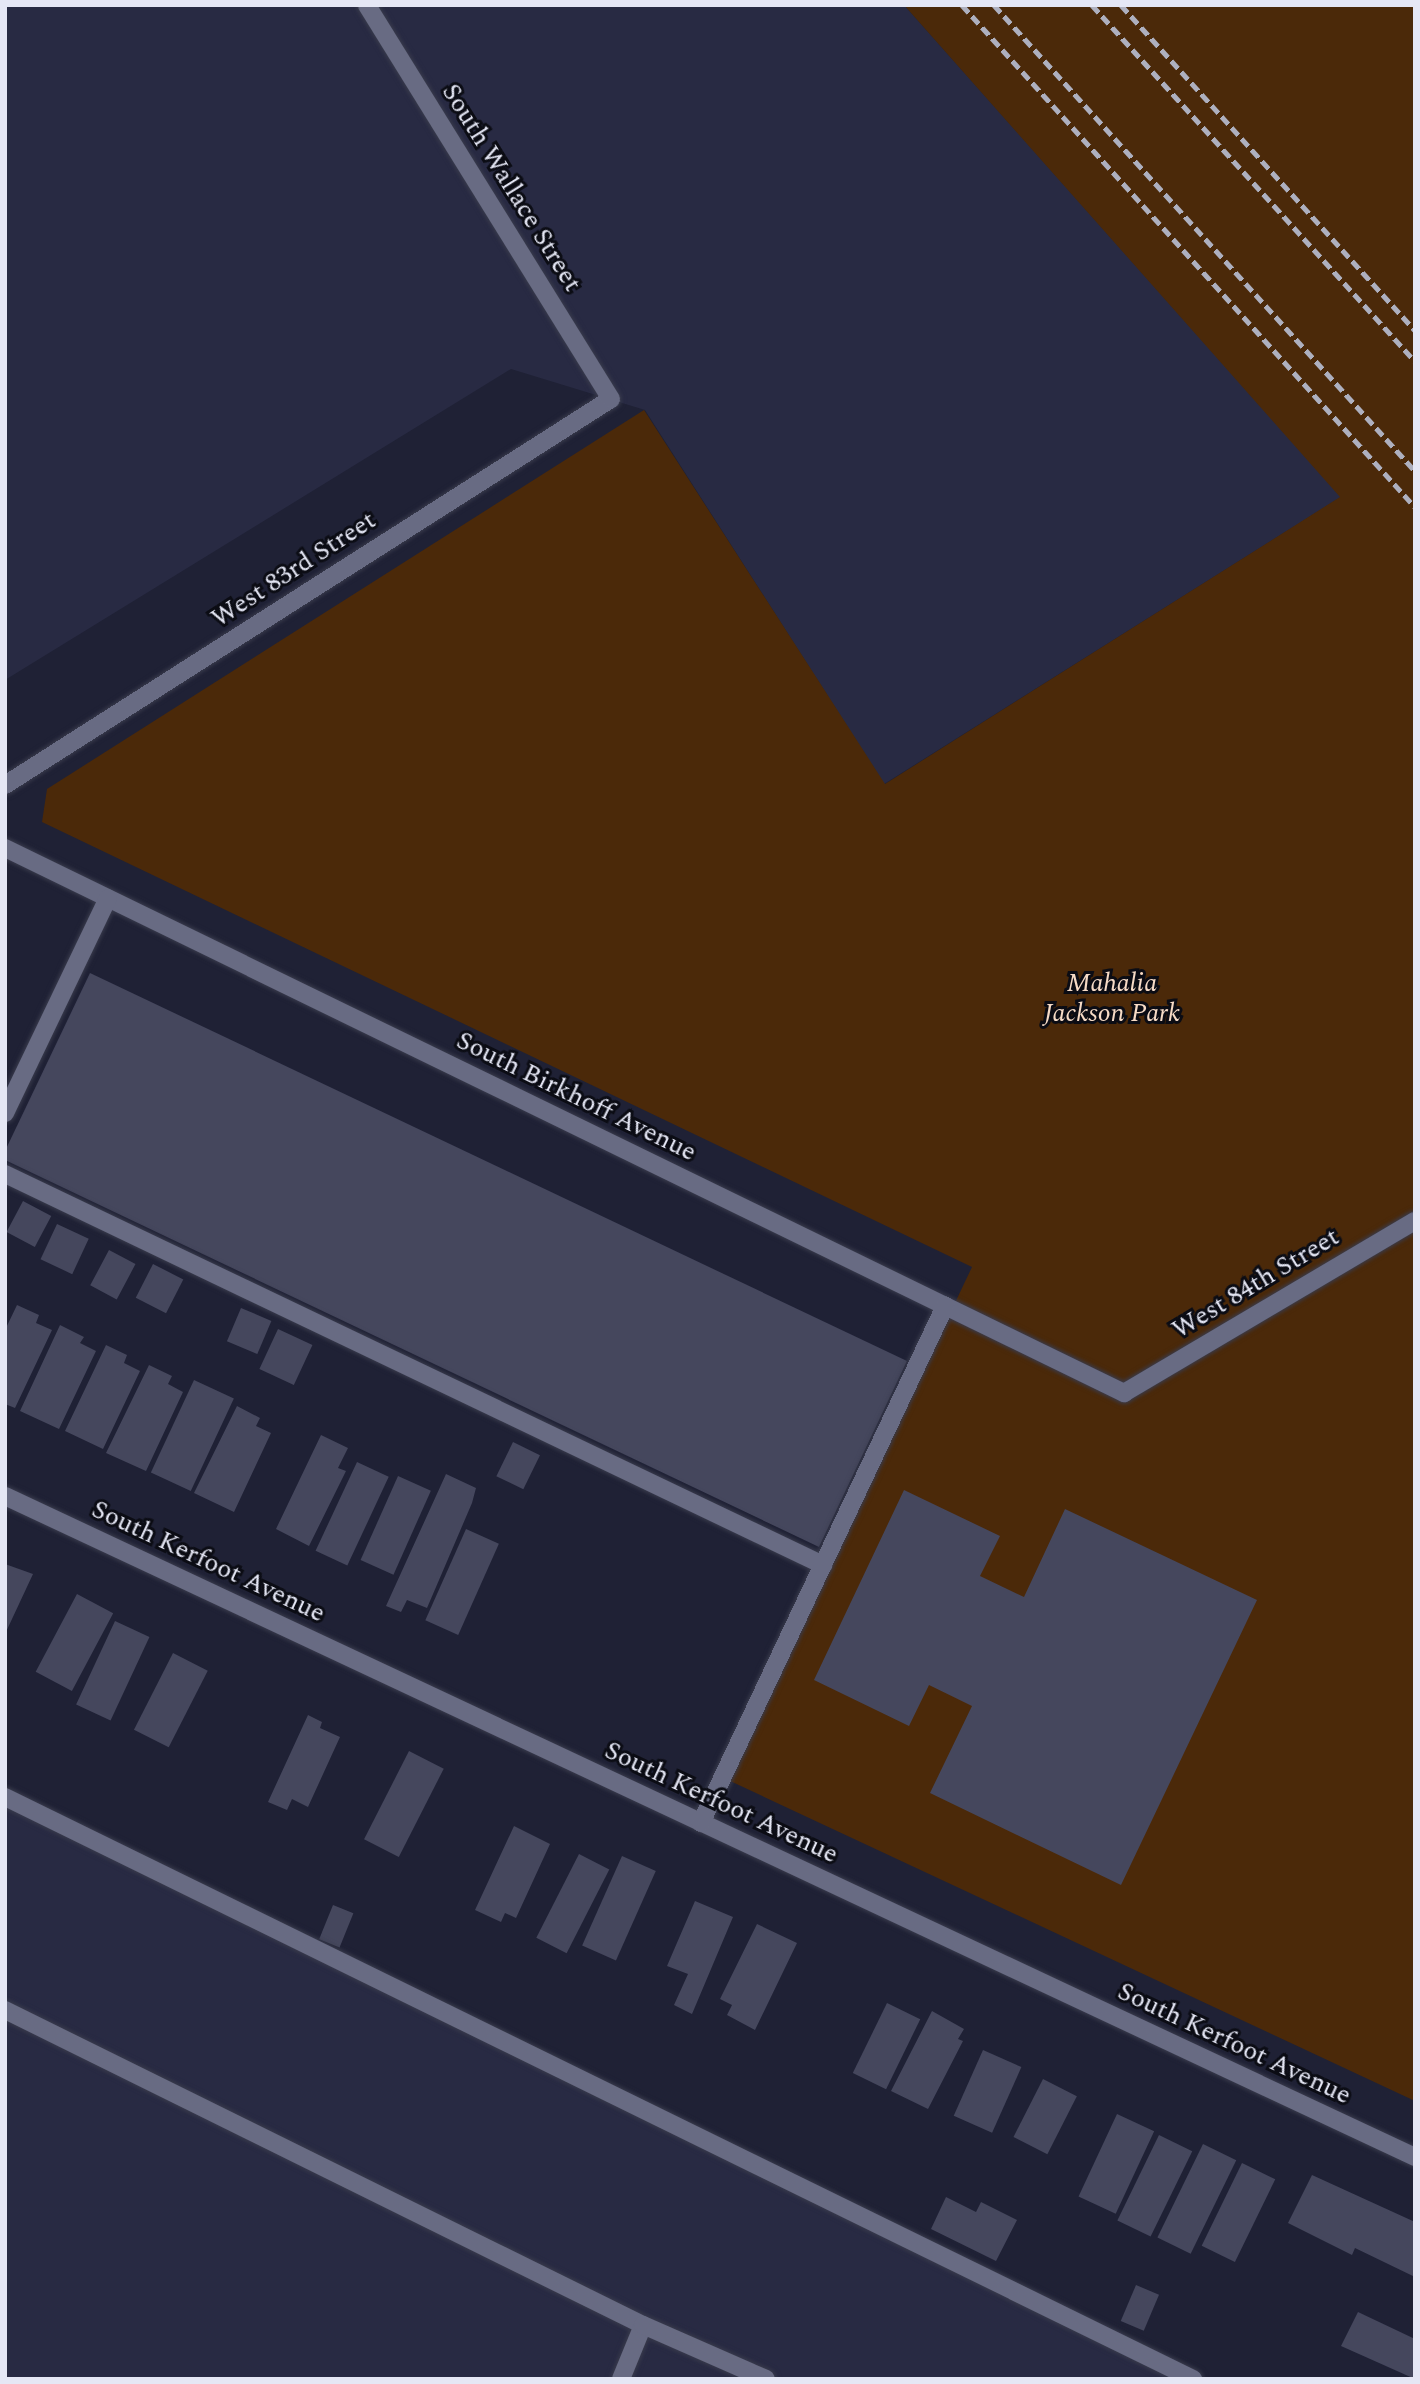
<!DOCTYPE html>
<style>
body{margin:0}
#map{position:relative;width:1420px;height:2384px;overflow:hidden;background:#1f2135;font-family:Spectral,serif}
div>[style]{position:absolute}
.built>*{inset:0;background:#282a43}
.green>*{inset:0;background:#4b2909}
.building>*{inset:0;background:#45475d;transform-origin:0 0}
.roads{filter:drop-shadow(0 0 2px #393b4c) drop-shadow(0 0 2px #393b4c)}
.minor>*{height:18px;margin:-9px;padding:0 9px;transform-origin:9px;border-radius:9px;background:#686b83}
.rail>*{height:5px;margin-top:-2.5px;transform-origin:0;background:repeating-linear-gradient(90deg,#aeb0bf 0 10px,transparent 0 15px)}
span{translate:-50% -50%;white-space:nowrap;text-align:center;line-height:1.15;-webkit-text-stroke:6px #0b0c14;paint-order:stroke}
.street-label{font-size:26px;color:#e5e7f5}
.park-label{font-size:26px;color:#f7dbc6;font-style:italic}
.frame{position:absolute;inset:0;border:7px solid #e5e7f5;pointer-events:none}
</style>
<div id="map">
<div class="built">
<div style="clip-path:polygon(5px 5px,904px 5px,1341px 497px,884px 784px,645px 410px,511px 369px,5px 680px)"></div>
<div style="clip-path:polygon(5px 1797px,1191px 2379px,5px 2379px)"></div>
</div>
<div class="green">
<div style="clip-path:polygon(904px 5px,1415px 5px,1415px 2101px,728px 1780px,972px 1267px,42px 822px,47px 789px,644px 410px,885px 784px,1340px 497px)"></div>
</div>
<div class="building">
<div style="clip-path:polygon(90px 973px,907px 1361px,819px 1547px,5px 1160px,5px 1151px)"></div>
<div style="left:23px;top:1201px;width:32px;height:35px;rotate:28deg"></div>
<div style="left:57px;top:1224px;width:35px;height:39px;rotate:25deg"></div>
<div style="left:109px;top:1250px;width:30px;height:40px;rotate:28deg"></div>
<div style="left:153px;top:1264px;width:34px;height:38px;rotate:27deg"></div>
<div style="clip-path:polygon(17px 1305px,39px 1315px,36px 1323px,52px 1330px,15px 1408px,5px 1404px,5px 1330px)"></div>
<div style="left:241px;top:1308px;width:33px;height:36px;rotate:23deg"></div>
<div style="clip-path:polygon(60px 1325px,84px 1337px,80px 1343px,96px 1351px,59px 1429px,20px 1411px)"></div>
<div style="left:278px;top:1329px;width:38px;height:44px;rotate:25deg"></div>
<div style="clip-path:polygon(106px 1345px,127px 1355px,124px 1363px,140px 1371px,103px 1449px,65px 1431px)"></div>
<div style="clip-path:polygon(149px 1365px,172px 1376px,168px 1384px,183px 1392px,146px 1471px,106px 1453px)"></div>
<div style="left:194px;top:1380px;width:44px;height:102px;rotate:25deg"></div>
<div style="clip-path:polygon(237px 1406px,260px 1418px,256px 1426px,271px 1433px,234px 1512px,194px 1493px)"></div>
<div style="clip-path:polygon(321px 1435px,348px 1448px,338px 1468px,346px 1471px,309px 1546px,276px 1529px)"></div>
<div style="left:513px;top:1442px;width:30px;height:38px;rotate:26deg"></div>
<div style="left:357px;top:1462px;width:35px;height:98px;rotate:25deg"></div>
<div style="clip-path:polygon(446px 1474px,476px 1488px,472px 1503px,427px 1608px,407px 1600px,401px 1612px,386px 1606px)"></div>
<div style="left:398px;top:1476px;width:36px;height:92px;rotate:24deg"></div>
<div style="clip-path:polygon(904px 1490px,1000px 1536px,980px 1576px,1024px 1597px,1065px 1509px,1257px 1600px,1121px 1885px,930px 1793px,972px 1706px,929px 1685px,909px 1726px,814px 1680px)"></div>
<div style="left:466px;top:1529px;width:36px;height:100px;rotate:24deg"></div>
<div style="clip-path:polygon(5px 1564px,33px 1574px,5px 1634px)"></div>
<div style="left:77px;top:1594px;width:41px;height:88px;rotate:28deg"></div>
<div style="left:115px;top:1621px;width:38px;height:92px;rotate:25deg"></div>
<div style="left:173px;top:1653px;width:39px;height:86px;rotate:27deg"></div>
<div style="clip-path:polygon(308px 1715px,322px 1722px,320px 1728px,340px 1737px,308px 1807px,292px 1799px,287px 1810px,268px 1802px)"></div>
<div style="left:409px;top:1751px;width:39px;height:99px;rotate:27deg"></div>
<div style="clip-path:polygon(514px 1826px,550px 1844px,516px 1918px,505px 1913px,501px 1922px,475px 1910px)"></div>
<div style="left:579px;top:1854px;width:34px;height:94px;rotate:27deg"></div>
<div style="left:622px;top:1856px;width:37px;height:98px;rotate:24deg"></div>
<div style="clip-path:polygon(695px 1901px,733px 1917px,692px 2014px,674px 2005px,688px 1974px,667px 1966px)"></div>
<div style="left:333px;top:1905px;width:22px;height:37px;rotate:22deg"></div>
<div style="clip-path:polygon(757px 1924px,797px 1943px,755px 2030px,727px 2015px,732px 2005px,720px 1999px)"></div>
<div style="left:887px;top:2003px;width:37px;height:78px;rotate:26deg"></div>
<div style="clip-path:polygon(932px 2011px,964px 2029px,958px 2039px,963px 2041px,928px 2109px,891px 2091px)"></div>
<div style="left:983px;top:2050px;width:42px;height:72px;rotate:24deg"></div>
<div style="left:1043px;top:2079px;width:38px;height:65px;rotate:27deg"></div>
<div style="left:1117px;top:2114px;width:41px;height:91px;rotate:25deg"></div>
<div style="left:1159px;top:2135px;width:37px;height:95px;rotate:26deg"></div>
<div style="left:1203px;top:2144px;width:37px;height:104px;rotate:26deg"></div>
<div style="left:1242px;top:2163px;width:37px;height:92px;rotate:26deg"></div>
<div style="clip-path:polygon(1312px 2175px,1415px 2222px,1415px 2277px,1355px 2248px,1352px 2255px,1288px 2223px)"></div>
<div style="clip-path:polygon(946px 2197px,976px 2212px,981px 2202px,1017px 2220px,996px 2261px,931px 2229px)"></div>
<div style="left:1136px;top:2285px;width:25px;height:39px;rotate:23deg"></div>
<div style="clip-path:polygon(1358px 2312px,1415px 2339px,1415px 2379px,1341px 2346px)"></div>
</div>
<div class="roads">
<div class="minor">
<div style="left:5px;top:785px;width:718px;rotate:-32.5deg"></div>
<div style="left:611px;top:399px;width:463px;rotate:-121.8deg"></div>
<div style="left:5px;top:848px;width:1245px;rotate:25.97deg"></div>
<div style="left:1124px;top:1393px;width:338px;rotate:-30.6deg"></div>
<div style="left:5px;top:1113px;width:238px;rotate:-64.4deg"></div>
<div style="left:5px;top:1174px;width:907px;rotate:25.55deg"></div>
<div style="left:5px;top:1496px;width:1557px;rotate:25.12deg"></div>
<div style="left:5px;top:1797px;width:1323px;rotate:26.1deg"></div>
<div style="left:701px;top:1823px;width:572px;rotate:-64.73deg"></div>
<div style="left:5px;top:2010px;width:712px;rotate:26.28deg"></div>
<div style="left:621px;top:2379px;width:58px;rotate:-67.8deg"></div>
<div style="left:643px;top:2325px;width:134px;rotate:23.7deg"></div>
</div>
</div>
<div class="rail">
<div style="left:962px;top:5px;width:676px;rotate:47.94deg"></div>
<div style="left:994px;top:5px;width:628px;rotate:47.9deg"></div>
<div style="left:1092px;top:5px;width:481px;rotate:47.8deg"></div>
<div style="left:1121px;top:5px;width:438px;rotate:47.9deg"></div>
</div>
<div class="street-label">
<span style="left:511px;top:188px;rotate:58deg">South Wallace Street</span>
<span style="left:294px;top:570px;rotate:-33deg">West 83rd Street</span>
<span style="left:576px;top:1097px;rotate:26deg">South Birkhoff Avenue</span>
<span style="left:1256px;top:1284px;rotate:-31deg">West 84th Street</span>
<span style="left:208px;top:1562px;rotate:25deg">South Kerfoot Avenue</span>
<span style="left:721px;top:1803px;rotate:25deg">South Kerfoot Avenue</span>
<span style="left:1234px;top:2044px;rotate:25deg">South Kerfoot Avenue</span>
</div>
<div class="park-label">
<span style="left:1112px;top:999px">Mahalia<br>Jackson Park</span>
</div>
<div class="frame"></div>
</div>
